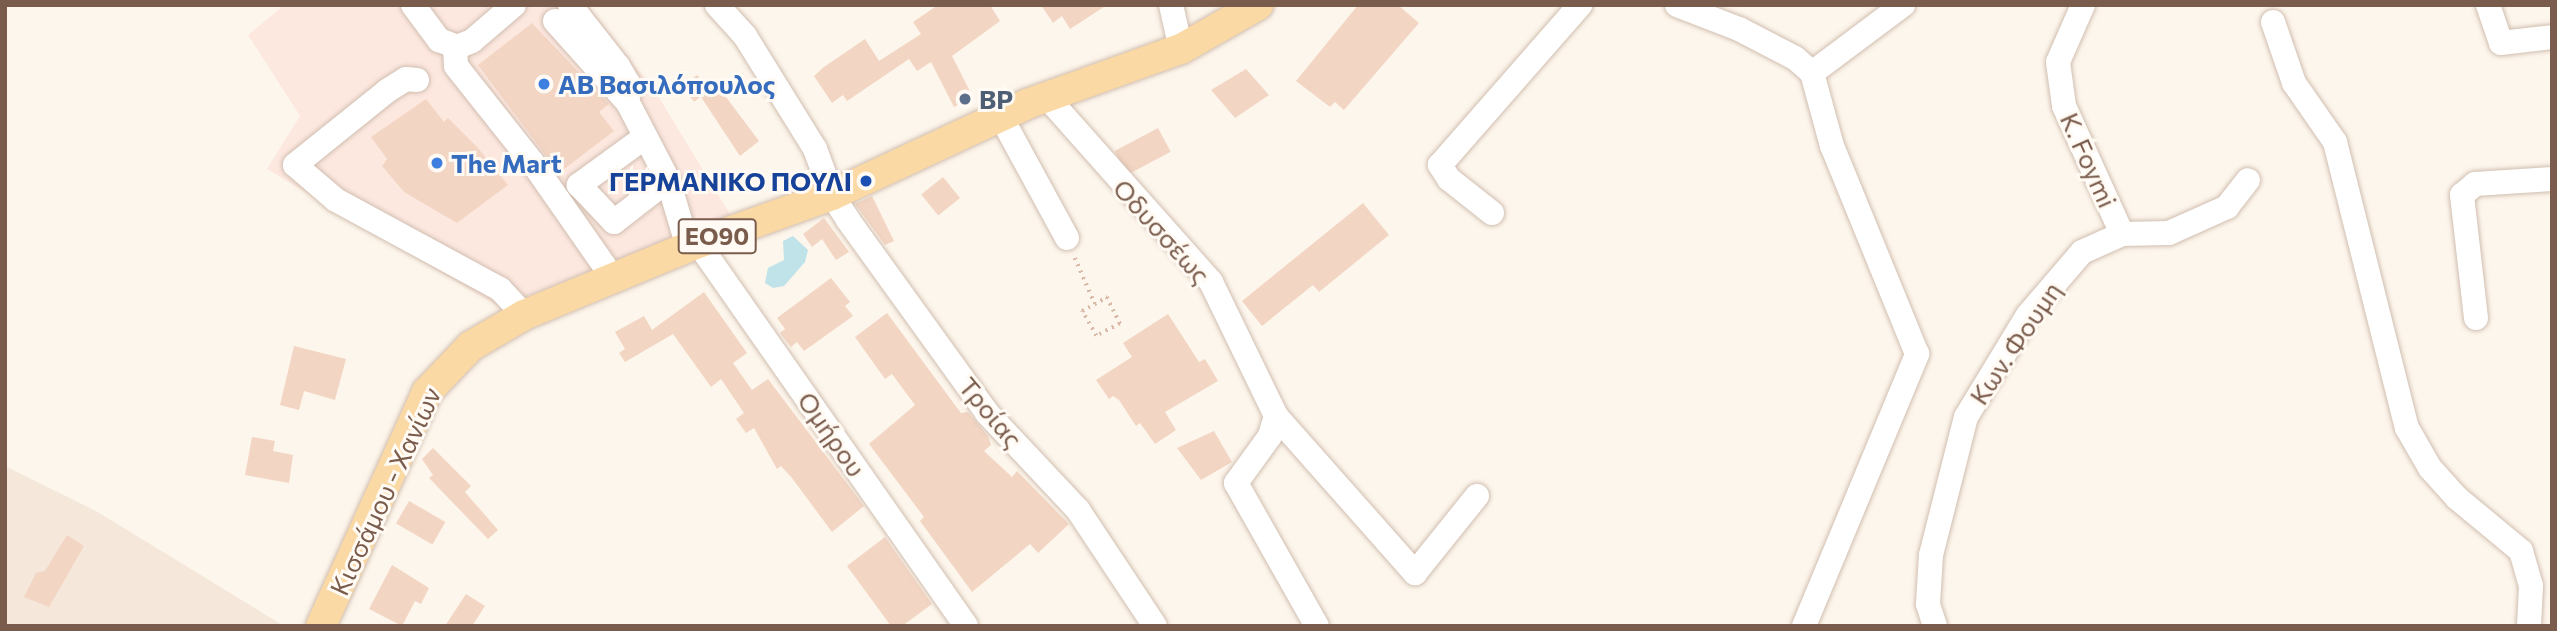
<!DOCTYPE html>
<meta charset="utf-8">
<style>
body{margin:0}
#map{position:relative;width:2557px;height:631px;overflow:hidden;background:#fdf6ec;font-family:Commissioner,sans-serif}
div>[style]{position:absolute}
.residential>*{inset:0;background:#f5e8da}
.commercial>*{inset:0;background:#fde8e0}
.water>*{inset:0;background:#bfe3e8}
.building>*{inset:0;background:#f3d5c3;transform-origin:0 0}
.path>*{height:3.5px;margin-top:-1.75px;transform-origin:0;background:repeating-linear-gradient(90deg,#d9b8a5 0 2px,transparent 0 7px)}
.roads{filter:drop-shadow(0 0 2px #d1beb0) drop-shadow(0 0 2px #d1beb0)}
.minor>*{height:24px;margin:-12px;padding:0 12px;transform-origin:12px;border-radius:12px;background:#fff}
.major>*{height:30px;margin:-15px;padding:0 15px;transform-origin:15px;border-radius:15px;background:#fbd9a5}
.dots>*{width:19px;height:19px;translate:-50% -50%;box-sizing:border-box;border:4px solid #fffaf3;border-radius:50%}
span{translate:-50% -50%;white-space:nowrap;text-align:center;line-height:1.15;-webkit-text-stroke:6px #fffaf3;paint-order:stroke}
.shield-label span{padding:2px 5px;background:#fffaf3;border:2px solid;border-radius:5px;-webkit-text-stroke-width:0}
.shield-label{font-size:24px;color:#7a5c4d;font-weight:700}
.shop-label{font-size:26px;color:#366cbe;font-weight:700}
.left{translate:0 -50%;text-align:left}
.service-label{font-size:26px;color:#4e5e75;font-weight:700}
.street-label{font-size:26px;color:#7a5c4d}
.transit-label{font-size:26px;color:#164399;font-weight:700}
.right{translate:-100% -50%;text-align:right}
.frame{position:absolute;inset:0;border:7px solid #7a5c4d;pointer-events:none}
</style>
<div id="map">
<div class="residential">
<div style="clip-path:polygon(5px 466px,96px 511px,284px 626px,5px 626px)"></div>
</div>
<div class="commercial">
<div style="clip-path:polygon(284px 5px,587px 5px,655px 91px,731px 216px,499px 307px,267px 169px,300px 116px,248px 35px)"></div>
</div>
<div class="water">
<div style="clip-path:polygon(793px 236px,808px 250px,805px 262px,784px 286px,773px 288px,765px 283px,768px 268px,784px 260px,783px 241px)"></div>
</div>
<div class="building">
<div style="clip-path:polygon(938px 5px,990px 5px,1000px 21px,952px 56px,973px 97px,954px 107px,931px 62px,917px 71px,909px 59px,847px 101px,843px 95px,832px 103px,814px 76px,824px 67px,865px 39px,879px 61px,921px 34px,913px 22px)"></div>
<div style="clip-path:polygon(1041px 5px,1107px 5px,1070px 29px,1062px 16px,1053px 23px)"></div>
<div style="clip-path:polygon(1358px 5px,1398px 5px,1419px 23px,1344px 110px,1335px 102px,1330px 107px,1296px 81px)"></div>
<div style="clip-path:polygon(532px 23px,609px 104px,599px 112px,614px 131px,559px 173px,478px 65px)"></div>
<div style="clip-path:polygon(1246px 69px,1269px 95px,1235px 118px,1211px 90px)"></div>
<div style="left:697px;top:75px;width:19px;height:19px;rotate:51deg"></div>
<div style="clip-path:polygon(717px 85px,759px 141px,740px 156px,701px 97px)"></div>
<div style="clip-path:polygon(426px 99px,444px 122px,448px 118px,478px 148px,508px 185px,457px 223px,404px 192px,382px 166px,387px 159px,371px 137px)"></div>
<div style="left:1158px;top:128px;width:27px;height:49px;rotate:62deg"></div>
<div style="left:943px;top:177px;width:27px;height:28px;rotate:51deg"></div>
<div style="clip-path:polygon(872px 196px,894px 241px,885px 245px,855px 204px)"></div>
<div style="clip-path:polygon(1363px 203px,1389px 235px,1319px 292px,1313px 285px,1262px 326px,1242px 301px)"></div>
<div style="clip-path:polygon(824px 218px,849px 252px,836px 260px,822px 239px,812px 247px,803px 234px)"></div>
<div style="clip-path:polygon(831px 278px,850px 302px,845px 306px,853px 316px,804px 351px,797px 342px,791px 347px,780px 333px,785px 329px,777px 318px)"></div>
<div style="clip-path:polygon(704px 292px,747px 353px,733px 363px,752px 390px,768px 379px,864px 506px,832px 532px,792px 478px,781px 466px,777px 469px,754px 428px,746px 433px,736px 419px,744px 413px,721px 379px,711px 387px,673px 334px,625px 362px,619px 353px,625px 349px,615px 332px,644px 316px,652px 330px)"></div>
<div style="clip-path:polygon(887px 313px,961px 413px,968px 412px,988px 436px,991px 445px,984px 451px,1012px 477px,1017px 471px,1069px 524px,1038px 553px,1030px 544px,972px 592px,920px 521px,924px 517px,869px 444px,915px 405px,892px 374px,885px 379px,855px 337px)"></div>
<div style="clip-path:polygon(1168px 314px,1199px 362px,1205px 359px,1218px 381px,1165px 412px,1176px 430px,1155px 444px,1140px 423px,1136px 426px,1119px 400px,1113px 396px,1109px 399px,1096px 380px,1132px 357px,1123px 343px)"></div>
<div style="clip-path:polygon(294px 346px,346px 359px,335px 400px,304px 391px,299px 410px,280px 405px)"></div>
<div style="clip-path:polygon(1214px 431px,1232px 462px,1201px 480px,1177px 448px)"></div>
<div style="clip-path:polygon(252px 437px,275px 441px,273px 451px,293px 455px,289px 483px,245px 475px)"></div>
<div style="clip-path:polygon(433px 448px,471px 486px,465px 492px,498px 530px,488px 539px,429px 478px,433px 475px,422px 459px)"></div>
<div style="left:409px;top:501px;width:42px;height:26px;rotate:30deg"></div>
<div style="clip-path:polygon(67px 535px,84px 546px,49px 607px,24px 597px,36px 573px,45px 571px)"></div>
<div style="clip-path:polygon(885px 537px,932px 604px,902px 626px,891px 626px,847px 566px)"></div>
<div style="clip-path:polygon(392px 565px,429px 588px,421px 604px,415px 601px,402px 626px,369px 609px)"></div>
<div style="clip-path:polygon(466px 594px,485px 606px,472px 626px,445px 626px)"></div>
</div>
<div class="path">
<div style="left:1075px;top:258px;width:50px;rotate:66.5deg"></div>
<div style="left:1107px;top:297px;width:30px;rotate:64deg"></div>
<div style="left:1120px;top:324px;width:27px;rotate:153deg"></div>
<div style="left:1096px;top:336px;width:29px;rotate:-119deg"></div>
<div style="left:1082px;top:311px;width:29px;rotate:-29deg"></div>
</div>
<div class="roads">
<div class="minor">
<div style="left:413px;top:5px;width:44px;rotate:53.4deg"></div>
<div style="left:439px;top:40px;width:19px;rotate:21deg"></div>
<div style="left:457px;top:47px;width:16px;rotate:-22deg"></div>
<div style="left:472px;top:41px;width:55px;rotate:-40.6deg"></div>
<div style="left:570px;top:5px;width:78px;rotate:51.8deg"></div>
<div style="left:618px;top:66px;width:20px;rotate:60deg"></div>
<div style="left:628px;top:83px;width:13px;rotate:90deg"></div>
<div style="left:717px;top:5px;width:42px;rotate:47.9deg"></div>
<div style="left:745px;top:36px;width:133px;rotate:58.2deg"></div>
<div style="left:815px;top:149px;width:49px;rotate:69.7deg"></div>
<div style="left:832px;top:195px;width:30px;rotate:57deg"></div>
<div style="left:848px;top:220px;width:238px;rotate:54.2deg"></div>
<div style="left:987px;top:413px;width:133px;rotate:46.8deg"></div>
<div style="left:1078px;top:510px;width:139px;rotate:56.4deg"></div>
<div style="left:1171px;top:5px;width:45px;rotate:77.2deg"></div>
<div style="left:1677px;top:5px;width:66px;rotate:21.2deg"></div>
<div style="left:1739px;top:29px;width:63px;rotate:27.4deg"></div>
<div style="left:1795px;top:58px;width:23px;rotate:41deg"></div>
<div style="left:2083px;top:5px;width:62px;rotate:113.7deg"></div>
<div style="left:2058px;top:62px;width:44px;rotate:82.2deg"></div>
<div style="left:2064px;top:106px;width:141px;rotate:65.6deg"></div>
<div style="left:2488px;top:5px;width:40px;rotate:71.1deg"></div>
<div style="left:2501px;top:43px;width:51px;rotate:-6.7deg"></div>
<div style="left:555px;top:21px;width:110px;rotate:48.3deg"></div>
<div style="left:628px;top:103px;width:87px;rotate:62.5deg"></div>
<div style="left:668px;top:180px;width:70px;rotate:73.4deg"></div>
<div style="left:2273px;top:22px;width:65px;rotate:71deg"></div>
<div style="left:2294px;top:83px;width:72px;rotate:55.2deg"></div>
<div style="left:2335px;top:142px;width:295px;rotate:75.9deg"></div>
<div style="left:2407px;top:428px;width:46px;rotate:60.1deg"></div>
<div style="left:2430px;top:468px;width:40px;rotate:48deg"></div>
<div style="left:2457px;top:498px;width:83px;rotate:39.6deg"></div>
<div style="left:2521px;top:551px;width:36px;rotate:74deg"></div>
<div style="left:2531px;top:586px;width:40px;rotate:92.9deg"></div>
<div style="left:455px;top:47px;width:19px;rotate:87deg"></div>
<div style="left:456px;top:66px;width:122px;rotate:51.6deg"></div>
<div style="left:532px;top:162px;width:141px;rotate:55.1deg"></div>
<div style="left:1812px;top:73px;width:114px;rotate:-36.8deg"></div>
<div style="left:417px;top:80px;width:11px;rotate:-175deg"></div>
<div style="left:406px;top:79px;width:22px;rotate:148deg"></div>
<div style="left:387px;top:91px;width:118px;rotate:141.2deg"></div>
<div style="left:295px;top:165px;width:54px;rotate:40.5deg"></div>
<div style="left:336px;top:200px;width:187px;rotate:28.5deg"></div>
<div style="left:500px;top:289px;width:35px;rotate:47deg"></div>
<div style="left:1046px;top:96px;width:249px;rotate:48.4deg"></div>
<div style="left:1211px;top:282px;width:149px;rotate:64.1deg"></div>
<div style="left:1276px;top:416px;width:210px;rotate:48.5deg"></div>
<div style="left:1415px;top:573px;width:99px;rotate:-51.2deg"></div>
<div style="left:1000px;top:115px;width:140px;rotate:61.4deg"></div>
<div style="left:645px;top:137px;width:82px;rotate:144deg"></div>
<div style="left:579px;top:185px;width:51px;rotate:46.6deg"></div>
<div style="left:614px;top:222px;width:68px;rotate:-37.9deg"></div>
<div style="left:1492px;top:213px;width:55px;rotate:-141.7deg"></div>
<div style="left:1449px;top:179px;width:17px;rotate:-123deg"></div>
<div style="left:1440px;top:165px;width:213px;rotate:-48.8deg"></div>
<div style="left:698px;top:243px;width:467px;rotate:55deg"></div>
<div style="left:2476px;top:318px;width:124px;rotate:-96.5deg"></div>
<div style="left:2462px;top:195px;width:17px;rotate:-40deg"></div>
<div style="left:2475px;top:184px;width:77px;rotate:-3.7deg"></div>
<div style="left:1276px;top:416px;width:21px;rotate:107deg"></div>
<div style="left:1270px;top:436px;width:58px;rotate:125.9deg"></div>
<div style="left:1236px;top:483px;width:164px;rotate:60.5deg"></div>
<div style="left:1804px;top:626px;width:295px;rotate:-67.4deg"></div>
<div style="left:1917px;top:354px;width:225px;rotate:-112.2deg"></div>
<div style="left:1832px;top:146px;width:76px;rotate:-105.3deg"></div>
<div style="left:1935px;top:626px;width:23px;rotate:-108deg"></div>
<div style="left:1928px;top:604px;width:49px;rotate:-86.5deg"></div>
<div style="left:1931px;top:555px;width:142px;rotate:-75.8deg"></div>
<div style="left:1966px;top:417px;width:119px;rotate:-58.7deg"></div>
<div style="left:2028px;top:315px;width:83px;rotate:-49.4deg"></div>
<div style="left:2082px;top:252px;width:44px;rotate:-24.2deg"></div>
<div style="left:2122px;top:234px;width:47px;rotate:-1.2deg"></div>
<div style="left:2169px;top:233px;width:64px;rotate:-24.1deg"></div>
<div style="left:2227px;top:207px;width:34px;rotate:-52deg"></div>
</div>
<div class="major">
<div style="left:321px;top:626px;width:257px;rotate:-65.6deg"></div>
<div style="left:427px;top:392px;width:64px;rotate:-46.3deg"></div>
<div style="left:471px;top:346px;width:61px;rotate:-30.3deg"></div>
<div style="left:524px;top:315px;width:188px;rotate:-22.5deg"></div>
<div style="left:698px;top:243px;width:142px;rotate:-19.7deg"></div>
<div style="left:832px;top:195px;width:215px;rotate:-25deg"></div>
<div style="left:1027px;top:104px;width:164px;rotate:-19.7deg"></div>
<div style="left:1181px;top:49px;width:89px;rotate:-29.7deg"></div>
</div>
</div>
<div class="dots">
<div style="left:544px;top:84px;background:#3f7fe0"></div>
<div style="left:965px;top:99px;background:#5c6f8a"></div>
<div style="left:437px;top:163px;background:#3f7fe0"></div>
<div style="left:866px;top:181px;background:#1a4fb4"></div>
</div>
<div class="shield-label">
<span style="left:717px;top:236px">ΕΟ90</span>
</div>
<div class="shop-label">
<span class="left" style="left:558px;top:84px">ΑΒ Βασιλόπουλος</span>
<span class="left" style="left:451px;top:163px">The Mart</span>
</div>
<div class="service-label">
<span class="left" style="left:979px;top:99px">BP</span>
</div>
<div class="street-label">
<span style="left:2089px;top:160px;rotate:66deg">K. Foymi</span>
<span style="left:1162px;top:231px;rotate:48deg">Οδυσσέως</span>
<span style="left:2015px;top:343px;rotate:-56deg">Κων. Φουμη</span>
<span style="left:991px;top:412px;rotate:50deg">Τροίας</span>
<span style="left:832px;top:434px;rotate:55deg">Ομήρου</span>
<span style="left:385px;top:491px;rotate:-65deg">Κισσάμου - Χανίων</span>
</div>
<div class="transit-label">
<span class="right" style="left:852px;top:181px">ΓΕΡΜΑΝΙΚΟ ΠΟΥΛΙ</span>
</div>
<div class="frame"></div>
</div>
